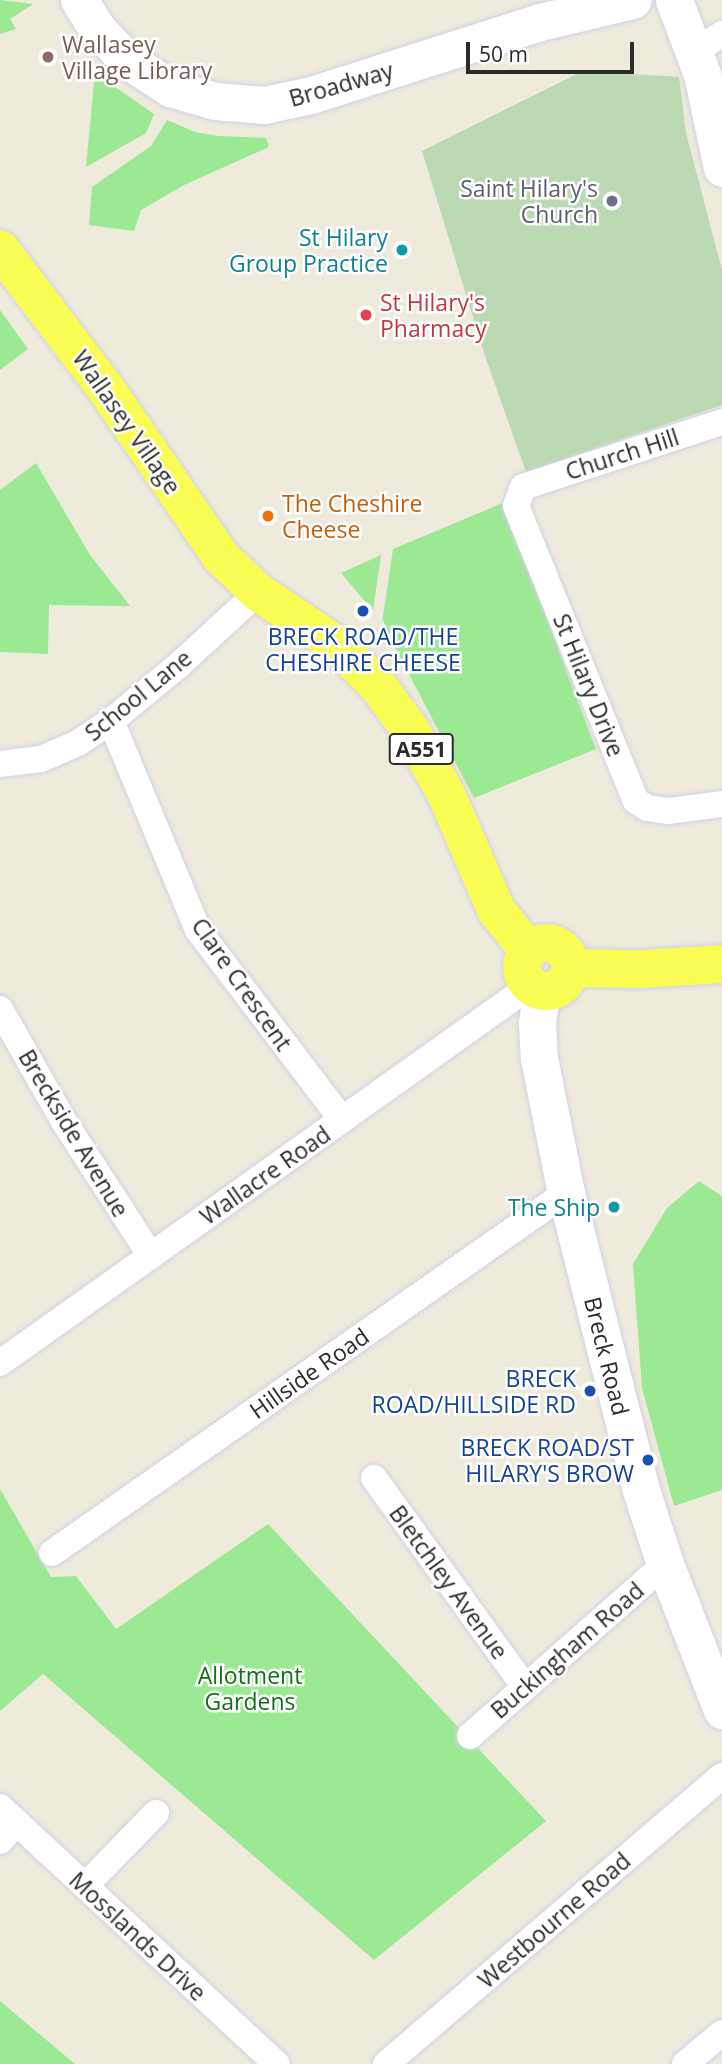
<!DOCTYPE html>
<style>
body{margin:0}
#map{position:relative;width:722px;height:2064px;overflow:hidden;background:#eeebdc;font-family:"Open Sans",sans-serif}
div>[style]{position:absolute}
.green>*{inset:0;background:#9ce994}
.cemetery>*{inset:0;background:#bbd9b2}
.roads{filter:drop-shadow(0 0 2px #d2d1e5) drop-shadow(0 0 2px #d2d1e5)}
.street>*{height:26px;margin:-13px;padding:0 13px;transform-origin:13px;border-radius:13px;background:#fff}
.secondary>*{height:37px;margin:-18.5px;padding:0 18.5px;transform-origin:18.5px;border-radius:18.5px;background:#fff}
.primary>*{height:38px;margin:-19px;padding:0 19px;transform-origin:19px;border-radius:19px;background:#f9fc53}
.primary>.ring{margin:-19px;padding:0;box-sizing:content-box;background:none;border:38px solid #f9fc53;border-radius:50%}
.dots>*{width:19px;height:19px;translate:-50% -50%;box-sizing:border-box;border:4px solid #fff;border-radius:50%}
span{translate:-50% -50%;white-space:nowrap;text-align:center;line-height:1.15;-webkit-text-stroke:5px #fff;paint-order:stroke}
.shield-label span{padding:2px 5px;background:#fff;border:2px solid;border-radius:5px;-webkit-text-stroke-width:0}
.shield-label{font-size:21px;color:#2b2b2b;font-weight:700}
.education-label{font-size:23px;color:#785e54}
.left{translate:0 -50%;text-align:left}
.street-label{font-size:23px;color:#2b2b2b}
.worship-label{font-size:23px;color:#5b616d}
.right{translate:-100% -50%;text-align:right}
.culture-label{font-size:23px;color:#0d838f}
.health-label{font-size:23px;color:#be3a42}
.food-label{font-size:23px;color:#c56008}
.transit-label{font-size:23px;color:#164399}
.park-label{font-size:23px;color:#146f18}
.scale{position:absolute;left:466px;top:42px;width:168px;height:32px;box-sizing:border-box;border:4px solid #2b2b2b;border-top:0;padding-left:9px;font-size:21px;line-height:24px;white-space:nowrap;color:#2b2b2b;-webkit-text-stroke:5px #fff;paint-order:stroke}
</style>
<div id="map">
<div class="green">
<div style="clip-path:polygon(0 0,33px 4px,10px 19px,16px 29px,0 34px)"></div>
<div style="clip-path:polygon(101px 77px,154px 114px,146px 133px,86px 167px,94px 83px)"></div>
<div style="clip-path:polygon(167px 120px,195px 132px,219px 136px,266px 138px,269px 147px,184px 185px,141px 210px,134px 231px,89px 225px,92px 187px,151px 146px)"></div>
<div style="clip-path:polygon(0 310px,28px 349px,0 370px)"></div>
<div style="clip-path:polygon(36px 463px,90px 555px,130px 606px,49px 605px,48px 654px,0 652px,0 490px)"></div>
<div style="clip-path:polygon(503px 503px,596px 749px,474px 798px,382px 623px,393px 549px)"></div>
<div style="clip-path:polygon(381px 555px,373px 611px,341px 573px)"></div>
<div style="clip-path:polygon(699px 1181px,722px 1196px,722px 1490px,674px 1506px,642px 1388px,633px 1264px,667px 1208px)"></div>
<div style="clip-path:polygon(0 1489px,51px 1577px,76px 1576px,116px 1629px,268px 1524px,546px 1821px,374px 1960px,43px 1674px,0 1711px)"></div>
<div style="clip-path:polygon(0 2001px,75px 2064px,0 2064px)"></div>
</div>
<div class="cemetery">
<div style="clip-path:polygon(583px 71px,679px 77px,686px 133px,722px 270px,722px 405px,526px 472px,484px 353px,422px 151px)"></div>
</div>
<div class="roads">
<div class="street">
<div style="left:695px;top:51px;width:32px;rotate:-32deg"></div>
<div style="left:722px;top:422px;width:209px;rotate:161.9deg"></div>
<div style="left:523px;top:487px;width:20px;rotate:110deg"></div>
<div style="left:516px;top:506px;width:318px;rotate:67.9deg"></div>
<div style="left:636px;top:801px;width:13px;rotate:32deg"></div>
<div style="left:647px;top:808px;width:22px;rotate:8deg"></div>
<div style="left:669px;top:811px;width:53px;rotate:-7.5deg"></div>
<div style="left:111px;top:721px;width:226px;rotate:67.4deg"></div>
<div style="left:198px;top:930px;width:238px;rotate:52.8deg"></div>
<div style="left:0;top:764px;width:41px;rotate:-7deg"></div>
<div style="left:41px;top:759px;width:40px;rotate:-23.4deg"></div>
<div style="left:78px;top:743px;width:40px;rotate:-34deg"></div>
<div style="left:111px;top:721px;width:88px;rotate:-39.5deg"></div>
<div style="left:179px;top:665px;width:108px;rotate:-42.7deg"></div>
<div style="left:0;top:1009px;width:128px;rotate:60.4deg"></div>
<div style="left:63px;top:1120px;width:162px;rotate:57.1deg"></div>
<div style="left:0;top:1363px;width:650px;rotate:-35.43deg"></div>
<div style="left:374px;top:1478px;width:256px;rotate:54.2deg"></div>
<div style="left:52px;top:1553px;width:628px;rotate:-35.01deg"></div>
<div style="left:470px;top:1736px;width:260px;rotate:-41.4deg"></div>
<div style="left:0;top:1807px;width:378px;rotate:42.9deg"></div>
<div style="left:0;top:1841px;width:25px;rotate:-47deg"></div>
<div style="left:85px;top:1886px;width:102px;rotate:-45.8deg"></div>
<div style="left:386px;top:2064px;width:443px;rotate:-40.6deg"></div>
<div style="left:685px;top:2064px;width:48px;rotate:-40deg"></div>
</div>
<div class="secondary">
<div style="left:79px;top:0;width:36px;rotate:58deg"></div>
<div style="left:98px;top:30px;width:40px;rotate:46deg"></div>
<div style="left:126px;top:59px;width:53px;rotate:33.4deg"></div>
<div style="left:170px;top:88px;width:47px;rotate:16.1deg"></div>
<div style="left:215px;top:101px;width:49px;rotate:4.7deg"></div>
<div style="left:264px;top:105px;width:48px;rotate:-12deg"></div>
<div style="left:311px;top:95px;width:240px;rotate:-17.7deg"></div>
<div style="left:540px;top:22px;width:95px;rotate:-13.4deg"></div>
<div style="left:674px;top:0;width:79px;rotate:69.3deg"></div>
<div style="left:702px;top:74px;width:96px;rotate:78deg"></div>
<div style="left:541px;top:992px;width:31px;rotate:97deg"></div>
<div style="left:537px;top:1023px;width:35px;rotate:87deg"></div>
<div style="left:539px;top:1058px;width:138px;rotate:78.7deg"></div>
<div style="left:566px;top:1193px;width:180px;rotate:75.9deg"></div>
<div style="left:610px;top:1368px;width:126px;rotate:75.7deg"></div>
<div style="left:641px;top:1490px;width:78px;rotate:72deg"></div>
<div style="left:665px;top:1564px;width:157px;rotate:68.7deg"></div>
</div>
<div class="primary">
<div style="left:0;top:249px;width:176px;rotate:52.9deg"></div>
<div style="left:106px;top:389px;width:204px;rotate:55.6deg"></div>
<div style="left:221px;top:557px;width:51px;rotate:43.4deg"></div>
<div style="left:258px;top:592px;width:95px;rotate:33.9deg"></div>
<div style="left:337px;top:645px;width:58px;rotate:45deg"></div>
<div style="left:378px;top:686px;width:56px;rotate:53.7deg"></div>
<div style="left:411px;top:731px;width:74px;rotate:61deg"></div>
<div style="left:447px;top:796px;width:124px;rotate:66.7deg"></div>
<div style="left:496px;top:910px;width:51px;rotate:51.3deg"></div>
<div class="ring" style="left:522px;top:943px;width:10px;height:10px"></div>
<div style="left:571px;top:968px;width:71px;rotate:0.8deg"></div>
<div style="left:642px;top:969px;width:80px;rotate:-3.6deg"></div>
</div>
</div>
<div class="dots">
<div style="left:48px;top:57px;background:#8d6e63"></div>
<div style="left:612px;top:201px;background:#6b7280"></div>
<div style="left:402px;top:250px;background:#0f9aa8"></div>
<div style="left:366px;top:315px;background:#e0444e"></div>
<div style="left:268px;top:516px;background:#e8710a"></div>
<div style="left:363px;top:611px;background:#1a4fb4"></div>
<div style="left:614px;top:1207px;background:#0f9aa8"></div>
<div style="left:590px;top:1391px;background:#1a4fb4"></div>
<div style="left:648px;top:1460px;background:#1a4fb4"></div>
</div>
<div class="shield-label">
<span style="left:421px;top:749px">A551</span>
</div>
<div class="education-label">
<span class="left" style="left:62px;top:57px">Wallasey<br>Village Library</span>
</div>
<div class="street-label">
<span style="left:341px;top:84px;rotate:-16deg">Broadway</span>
<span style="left:127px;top:422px;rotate:55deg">Wallasey Village</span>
<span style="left:622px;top:454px;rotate:-18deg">Church Hill</span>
<span style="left:589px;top:685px;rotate:68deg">St Hilary Drive</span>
<span style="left:138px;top:695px;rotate:-39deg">School Lane</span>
<span style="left:242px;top:984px;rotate:55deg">Clare Crescent</span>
<span style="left:74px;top:1133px;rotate:59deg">Breckside Avenue</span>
<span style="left:265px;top:1175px;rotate:-35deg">Wallacre Road</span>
<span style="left:607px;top:1356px;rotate:76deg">Breck Road</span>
<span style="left:309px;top:1373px;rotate:-35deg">Hillside Road</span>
<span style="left:449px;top:1582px;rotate:54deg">Bletchley Avenue</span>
<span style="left:567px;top:1650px;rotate:-41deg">Buckingham Road</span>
<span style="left:554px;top:1920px;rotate:-41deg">Westbourne Road</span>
<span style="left:138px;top:1936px;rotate:43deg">Mosslands Drive</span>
</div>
<div class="worship-label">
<span class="right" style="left:598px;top:201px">Saint Hilary's<br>Church</span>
</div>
<div class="culture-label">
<span class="right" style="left:388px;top:250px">St Hilary<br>Group Practice</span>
<span class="right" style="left:600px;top:1207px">The Ship</span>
</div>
<div class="health-label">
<span class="left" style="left:380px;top:315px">St Hilary's<br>Pharmacy</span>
</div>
<div class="food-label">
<span class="left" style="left:282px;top:516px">The Cheshire<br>Cheese</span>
</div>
<div class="transit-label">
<span style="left:363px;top:649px">BRECK ROAD/THE<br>CHESHIRE CHEESE</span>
<span class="right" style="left:576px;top:1391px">BRECK<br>ROAD/HILLSIDE RD</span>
<span class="right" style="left:634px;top:1460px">BRECK ROAD/ST<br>HILARY'S BROW</span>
</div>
<div class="park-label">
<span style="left:250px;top:1688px">Allotment<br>Gardens</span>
</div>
<div class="scale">50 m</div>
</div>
